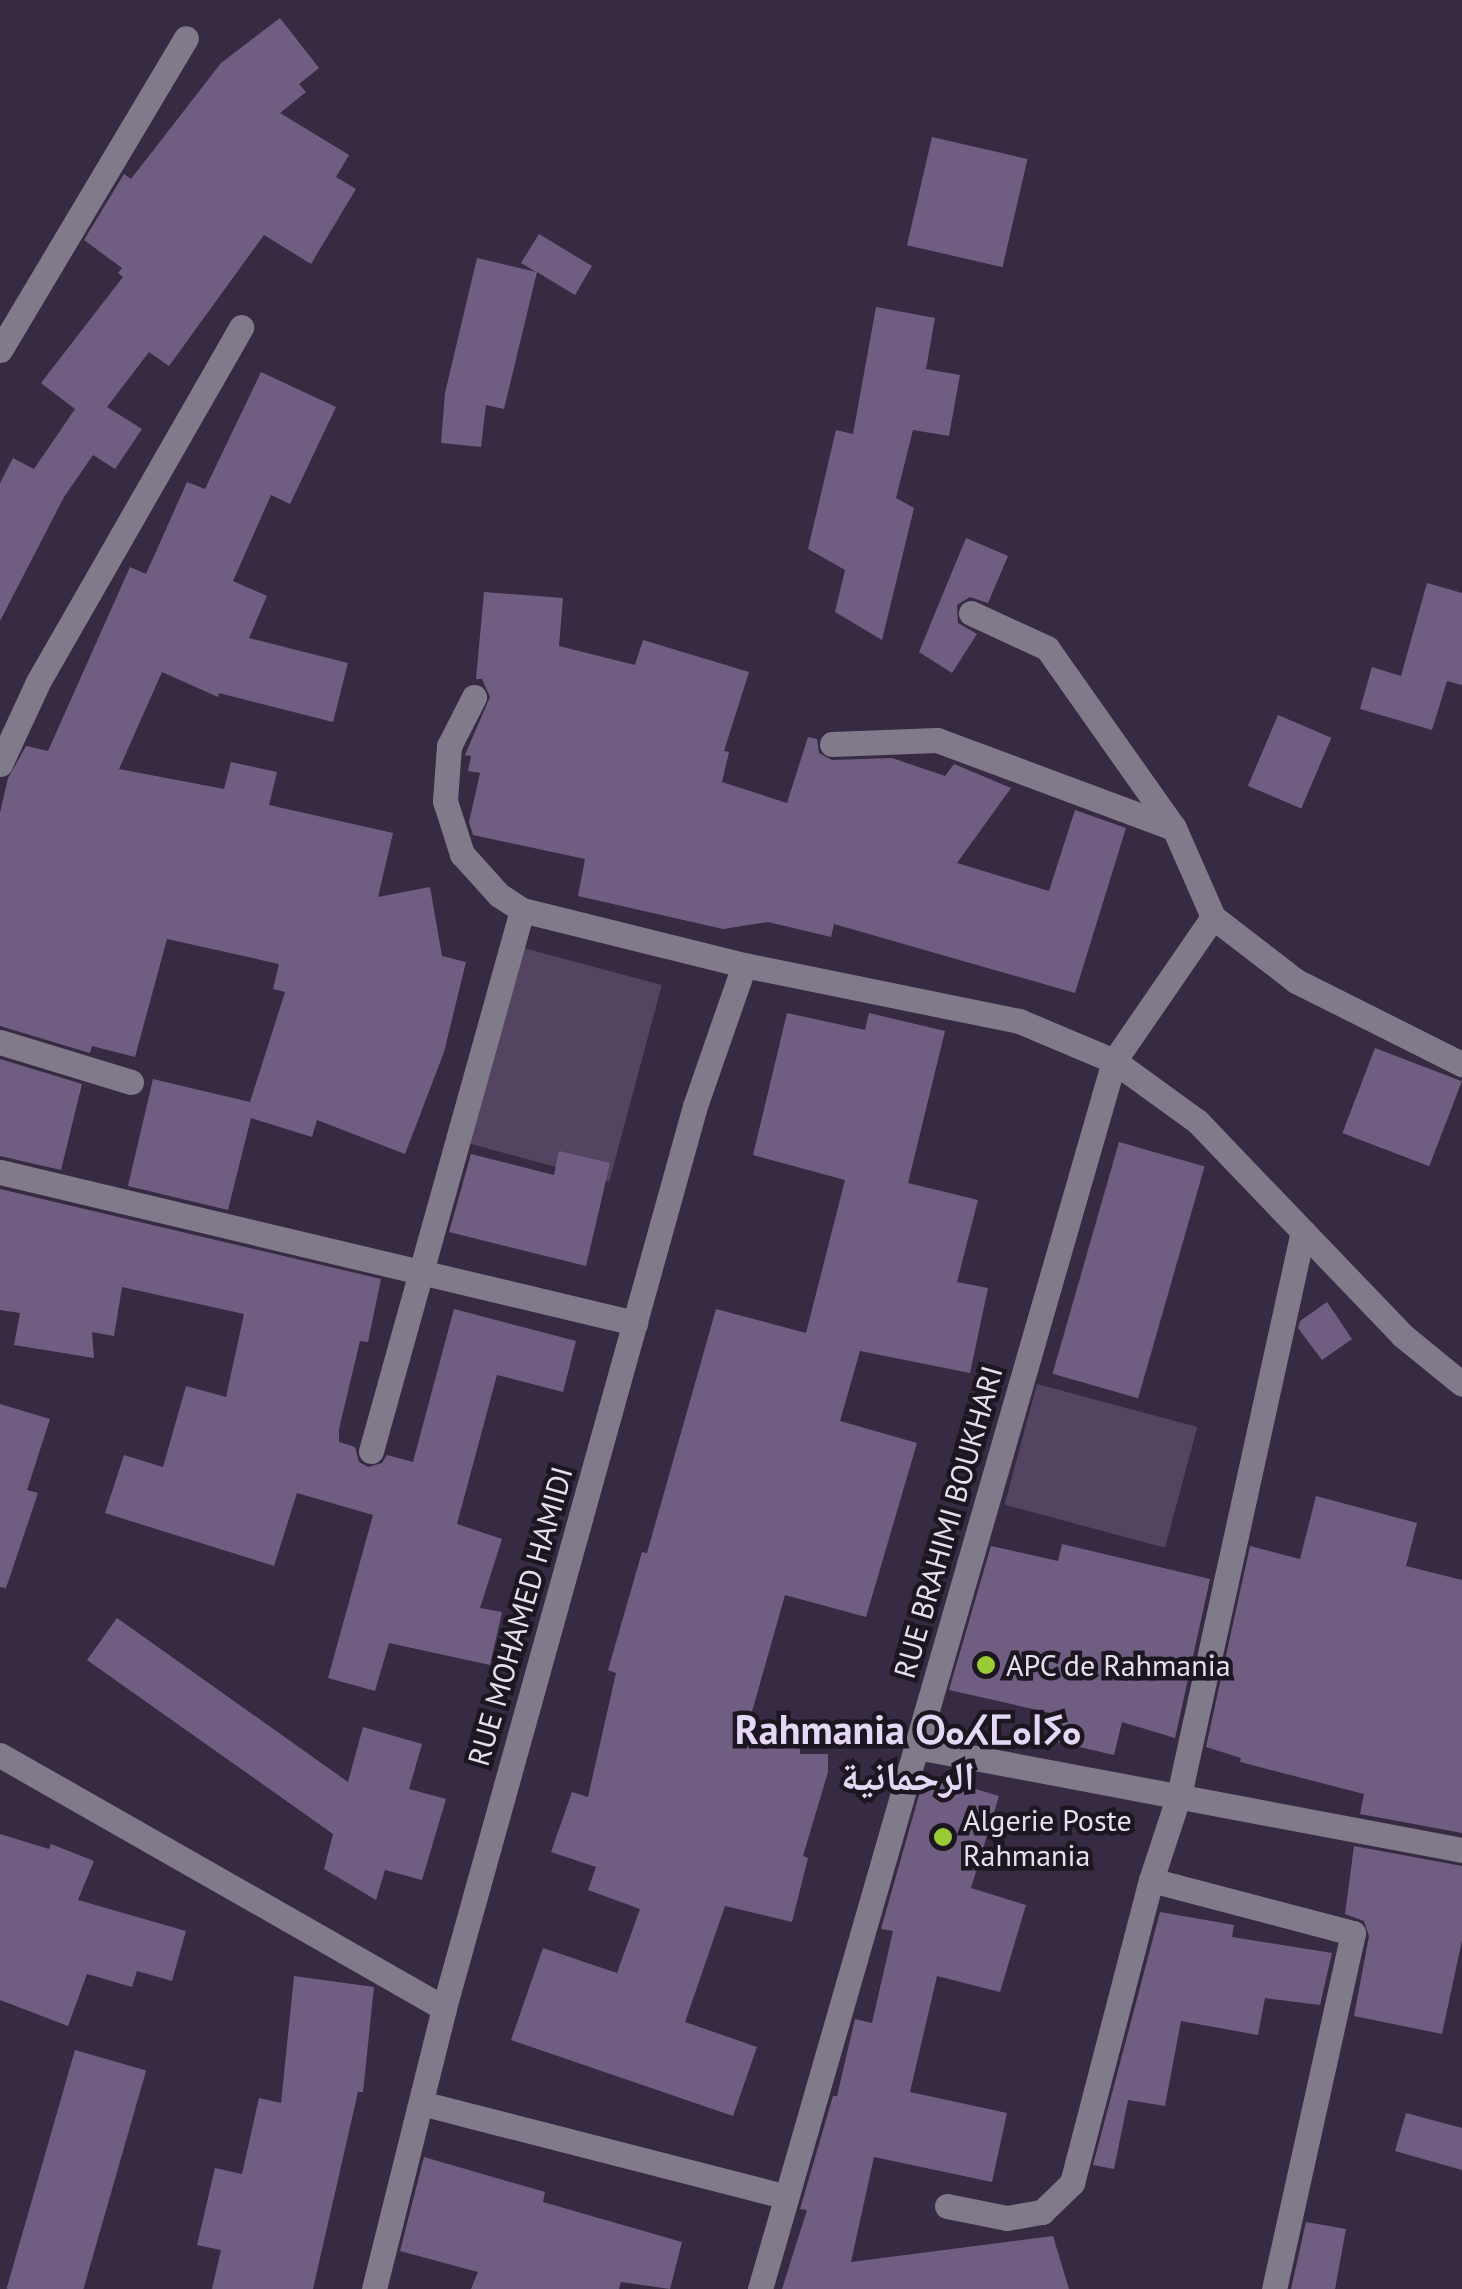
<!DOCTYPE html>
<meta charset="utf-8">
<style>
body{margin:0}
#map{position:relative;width:1462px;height:2289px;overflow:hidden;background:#372b43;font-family:"PT Sans","Noto Naskh Arabic","Noto Sans Tifinagh",sans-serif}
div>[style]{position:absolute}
.green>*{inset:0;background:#534562;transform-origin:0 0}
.building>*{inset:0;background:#705e82;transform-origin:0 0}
.minor>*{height:25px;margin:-12.5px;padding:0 12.5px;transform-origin:12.5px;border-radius:12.5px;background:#817a8a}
.dots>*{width:28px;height:28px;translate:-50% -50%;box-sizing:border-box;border:5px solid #1c1621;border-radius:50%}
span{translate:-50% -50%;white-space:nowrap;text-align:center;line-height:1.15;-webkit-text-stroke:9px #1c1621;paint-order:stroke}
.street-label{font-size:30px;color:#e6dfee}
.poi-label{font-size:30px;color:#e6dfee}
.left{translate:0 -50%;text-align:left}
.district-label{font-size:40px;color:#e5d7f6;font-weight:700}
</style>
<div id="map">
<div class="green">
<div style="left:516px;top:946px;width:151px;height:203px;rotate:15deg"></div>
<div style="left:1037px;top:1384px;width:166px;height:125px;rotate:15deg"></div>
</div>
<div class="building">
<div style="clip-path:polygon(280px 18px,319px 68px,299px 84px,306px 92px,280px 113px,349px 155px,336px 177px,356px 189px,311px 264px,264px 235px,169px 366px,149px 352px,107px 407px,142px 429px,115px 469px,93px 455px,64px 497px,0 621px,0 483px,13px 458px,34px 469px,75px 409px,41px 383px,123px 277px,118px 273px,122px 268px,84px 240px,124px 174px,131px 179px,221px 63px)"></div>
<div style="left:932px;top:137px;width:98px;height:111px;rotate:13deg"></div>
<div style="clip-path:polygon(539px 234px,592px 266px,575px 295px,537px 272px,504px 409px,486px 405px,481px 447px,441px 443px,445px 393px,477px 258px,536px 272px,521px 263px)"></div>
<div style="clip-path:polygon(876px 307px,935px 318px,926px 369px,960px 375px,949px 436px,913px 430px,896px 498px,914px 508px,882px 640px,835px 612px,845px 570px,808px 549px,836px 430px,853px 434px)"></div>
<div style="clip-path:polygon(261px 372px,336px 407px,290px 504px,271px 495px,233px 581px,267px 596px,249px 638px,348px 663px,333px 722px,219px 693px,218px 697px,162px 672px,119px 769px,224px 789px,231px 762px,277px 772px,269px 805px,393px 833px,378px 897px,430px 887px,442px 956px,466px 962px,444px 1052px,405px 1154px,317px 1120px,312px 1137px,251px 1118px,228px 1210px,128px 1186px,153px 1079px,250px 1102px,285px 992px,273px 989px,279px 964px,167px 939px,135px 1057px,92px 1046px,90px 1053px,0 1026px,0 813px,8px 778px,26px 746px,48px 751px,130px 567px,146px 574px,187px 482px,205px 489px)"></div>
<div style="clip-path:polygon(966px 538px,1008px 556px,988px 603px,970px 597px,957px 605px,958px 623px,977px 634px,952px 673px,919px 652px)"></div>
<div style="clip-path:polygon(1427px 583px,1462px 593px,1462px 685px,1447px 681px,1432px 730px,1360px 709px,1372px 667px,1401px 676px)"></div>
<div style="clip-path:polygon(484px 592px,563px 598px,559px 646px,635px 665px,643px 640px,749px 672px,724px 751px,729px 752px,722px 782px,787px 803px,808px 737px,817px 739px,819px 753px,832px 760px,892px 758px,945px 776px,954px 764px,1011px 788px,957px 863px,1049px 891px,1075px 810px,1126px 828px,1075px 993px,834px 924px,831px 937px,768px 922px,723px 929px,578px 896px,585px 859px,473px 835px,469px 822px,480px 773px,468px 771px,471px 756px,465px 755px,490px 697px,482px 679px,476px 679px)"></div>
<div style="left:1278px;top:715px;width:58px;height:77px;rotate:23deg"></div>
<div style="clip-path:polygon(787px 1013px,865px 1030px,869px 1013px,945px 1031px,908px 1183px,978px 1200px,957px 1282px,988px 1288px,970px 1373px,860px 1351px,840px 1421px,917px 1443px,866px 1617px,785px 1595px,746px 1733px,800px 1733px,800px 1754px,828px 1754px,828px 1772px,803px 1856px,808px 1858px,792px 1922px,725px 1906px,685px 2022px,757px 2047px,733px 2116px,511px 2040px,543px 1948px,617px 1973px,640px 1909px,588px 1890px,596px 1867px,551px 1852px,572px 1792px,588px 1797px,616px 1673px,608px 1670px,642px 1552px,647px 1553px,716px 1309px,806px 1333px,845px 1180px,753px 1155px)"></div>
<div style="left:1375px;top:1048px;width:93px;height:91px;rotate:21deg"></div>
<div style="clip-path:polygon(0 1059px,82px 1084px,61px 1170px,0 1156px)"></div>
<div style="left:1119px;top:1142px;width:89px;height:241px;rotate:16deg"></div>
<div style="clip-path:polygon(559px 1151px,610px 1163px,586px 1266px,449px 1232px,471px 1154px,554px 1175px)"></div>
<div style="clip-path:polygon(0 1189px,381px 1279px,368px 1342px,360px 1341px,339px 1429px,339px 1442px,355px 1447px,359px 1462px,368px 1467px,382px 1463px,387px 1455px,413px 1462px,454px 1309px,576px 1341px,563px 1392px,497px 1375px,457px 1524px,502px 1539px,480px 1608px,502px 1612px,490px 1665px,389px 1643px,375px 1691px,328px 1678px,373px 1515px,297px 1493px,274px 1566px,105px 1513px,124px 1455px,163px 1467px,186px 1386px,226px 1397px,244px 1314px,122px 1287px,114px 1336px,92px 1332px,94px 1358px,14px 1345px,20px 1313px,0 1310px)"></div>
<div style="clip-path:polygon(1327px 1302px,1352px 1339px,1322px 1360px,1298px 1328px,1300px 1321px)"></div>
<div style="clip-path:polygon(0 1404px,50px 1419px,27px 1490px,38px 1493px,6px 1588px,0 1587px)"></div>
<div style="clip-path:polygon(1316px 1496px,1417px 1523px,1406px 1566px,1462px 1580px,1462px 1833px,1360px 1814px,1364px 1794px,1240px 1762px,1241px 1758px,1206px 1747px,1250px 1546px,1300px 1559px)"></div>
<div style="clip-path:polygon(1062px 1544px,1210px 1579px,1175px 1738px,1122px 1722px,1114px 1755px,1049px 1740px,1055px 1714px,949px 1690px,991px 1546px,1058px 1561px)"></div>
<div style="clip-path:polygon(117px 1618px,348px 1782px,363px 1727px,422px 1744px,409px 1789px,446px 1799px,422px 1880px,385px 1870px,376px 1900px,324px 1869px,333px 1834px,87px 1660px)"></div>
<div style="clip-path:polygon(925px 1774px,999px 1796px,971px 1888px,1026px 1905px,1000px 1992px,937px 1976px,910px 2092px,1007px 2113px,992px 2182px,874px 2157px,851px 2262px,1053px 2236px,1069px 2289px,782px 2289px,807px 2210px,800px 2209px,833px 2096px,837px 2096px,855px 2019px,872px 2023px,893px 1931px,881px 1929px)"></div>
<div style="clip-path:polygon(0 1834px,49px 1849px,51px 1844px,94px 1861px,78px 1900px,186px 1931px,172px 1981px,137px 1971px,132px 1987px,87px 1974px,68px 2026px,0 2000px)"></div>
<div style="clip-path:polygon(1354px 1846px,1462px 1866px,1462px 1940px,1442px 2034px,1354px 2016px,1369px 1936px,1364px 1921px,1345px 1914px)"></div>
<div style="clip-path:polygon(1160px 1912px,1234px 1925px,1232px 1937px,1332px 1953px,1320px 2005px,1265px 1998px,1258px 2035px,1181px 2021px,1165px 2106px,1128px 2100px,1114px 2169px,1093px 2165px)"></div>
<div style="clip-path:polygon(294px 1976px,374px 1987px,363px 2092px,358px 2092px,313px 2289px,212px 2289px,221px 2250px,197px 2245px,215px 2168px,242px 2174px,259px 2098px,281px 2103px)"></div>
<div style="left:75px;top:2050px;width:74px;height:248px;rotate:16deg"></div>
<div style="clip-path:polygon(1406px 2113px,1462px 2128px,1462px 2170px,1395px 2151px)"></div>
<div style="clip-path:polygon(424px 2157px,545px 2192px,543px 2202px,682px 2242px,670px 2289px,621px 2282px,619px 2289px,471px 2289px,478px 2272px,400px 2251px)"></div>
<div style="clip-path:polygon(1306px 2222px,1346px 2229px,1335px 2289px,1291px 2289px)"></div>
</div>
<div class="minor">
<div style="left:0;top:350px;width:363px;rotate:-59.2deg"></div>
<div style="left:971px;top:613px;width:84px;rotate:24.7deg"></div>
<div style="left:1047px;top:648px;width:220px;rotate:54.8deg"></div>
<div style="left:474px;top:697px;width:55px;rotate:117deg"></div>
<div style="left:449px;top:746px;width:55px;rotate:94.2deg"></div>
<div style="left:445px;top:801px;width:56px;rotate:72.2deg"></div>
<div style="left:462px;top:854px;width:55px;rotate:47.9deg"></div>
<div style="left:499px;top:895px;width:27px;rotate:33deg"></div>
<div style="left:522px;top:910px;width:229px;rotate:13.9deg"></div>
<div style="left:744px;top:965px;width:281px;rotate:11.5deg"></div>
<div style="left:1019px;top:1021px;width:103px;rotate:22.8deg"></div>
<div style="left:1114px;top:1061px;width:102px;rotate:35.9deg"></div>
<div style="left:1197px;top:1121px;width:296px;rotate:46.2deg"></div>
<div style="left:1402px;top:1335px;width:77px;rotate:39.2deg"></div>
<div style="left:832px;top:744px;width:105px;rotate:-2.2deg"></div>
<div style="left:937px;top:740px;width:253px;rotate:20.4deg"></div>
<div style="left:1174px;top:828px;width:97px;rotate:66.3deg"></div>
<div style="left:1213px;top:917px;width:105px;rotate:37.6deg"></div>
<div style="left:1296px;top:981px;width:186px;rotate:26.6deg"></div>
<div style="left:0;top:764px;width:90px;rotate:-65.1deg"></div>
<div style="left:38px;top:682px;width:409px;rotate:-60.2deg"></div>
<div style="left:0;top:1042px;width:137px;rotate:17deg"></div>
<div style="left:0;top:1172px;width:653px;rotate:13.38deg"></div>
<div style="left:371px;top:1451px;width:562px;rotate:-74.4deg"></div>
<div style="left:917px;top:1747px;width:555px;rotate:10.7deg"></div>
<div style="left:0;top:1755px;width:511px;rotate:29.68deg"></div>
<div style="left:1151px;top:1880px;width:209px;rotate:14.7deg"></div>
<div style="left:1353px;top:1933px;width:365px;rotate:102.5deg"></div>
<div style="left:421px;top:2103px;width:377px;rotate:14.4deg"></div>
<div style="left:947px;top:2206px;width:61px;rotate:11.3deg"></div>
<div style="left:1007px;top:2218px;width:36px;rotate:-10deg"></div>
<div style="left:1042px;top:2212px;width:42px;rotate:-44deg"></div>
<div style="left:1072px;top:2183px;width:313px;rotate:-75.4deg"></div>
<div style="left:1151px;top:1880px;width:89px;rotate:-71.8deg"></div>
<div style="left:1179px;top:1795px;width:577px;rotate:-77.6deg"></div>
<div style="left:374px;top:2289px;width:290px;rotate:-76deg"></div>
<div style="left:444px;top:2008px;width:936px;rotate:-74.45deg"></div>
<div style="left:695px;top:1106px;width:149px;rotate:-70.8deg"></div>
<div style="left:760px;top:2289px;width:1278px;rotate:-73.92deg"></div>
<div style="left:1114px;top:1061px;width:175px;rotate:-55.5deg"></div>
</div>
<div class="dots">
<div style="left:986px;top:1665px;background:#9acb35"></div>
<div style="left:943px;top:1837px;background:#9acb35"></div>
</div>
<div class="street-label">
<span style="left:948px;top:1522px;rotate:-74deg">RUE BRAHIMI BOUKHARI</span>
<span style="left:520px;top:1616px;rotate:-74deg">RUE MOHAMED HAMIDI</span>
</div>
<div class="poi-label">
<span class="left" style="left:1006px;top:1665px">APC de Rahmania</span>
<span class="left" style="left:963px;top:1837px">Algerie Poste<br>Rahmania</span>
</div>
<div class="district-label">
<span style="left:908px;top:1752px">Rahmania ⵔⴰⵃⵎⴰⵏⵢⴰ<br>الرحمانية</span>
</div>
</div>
